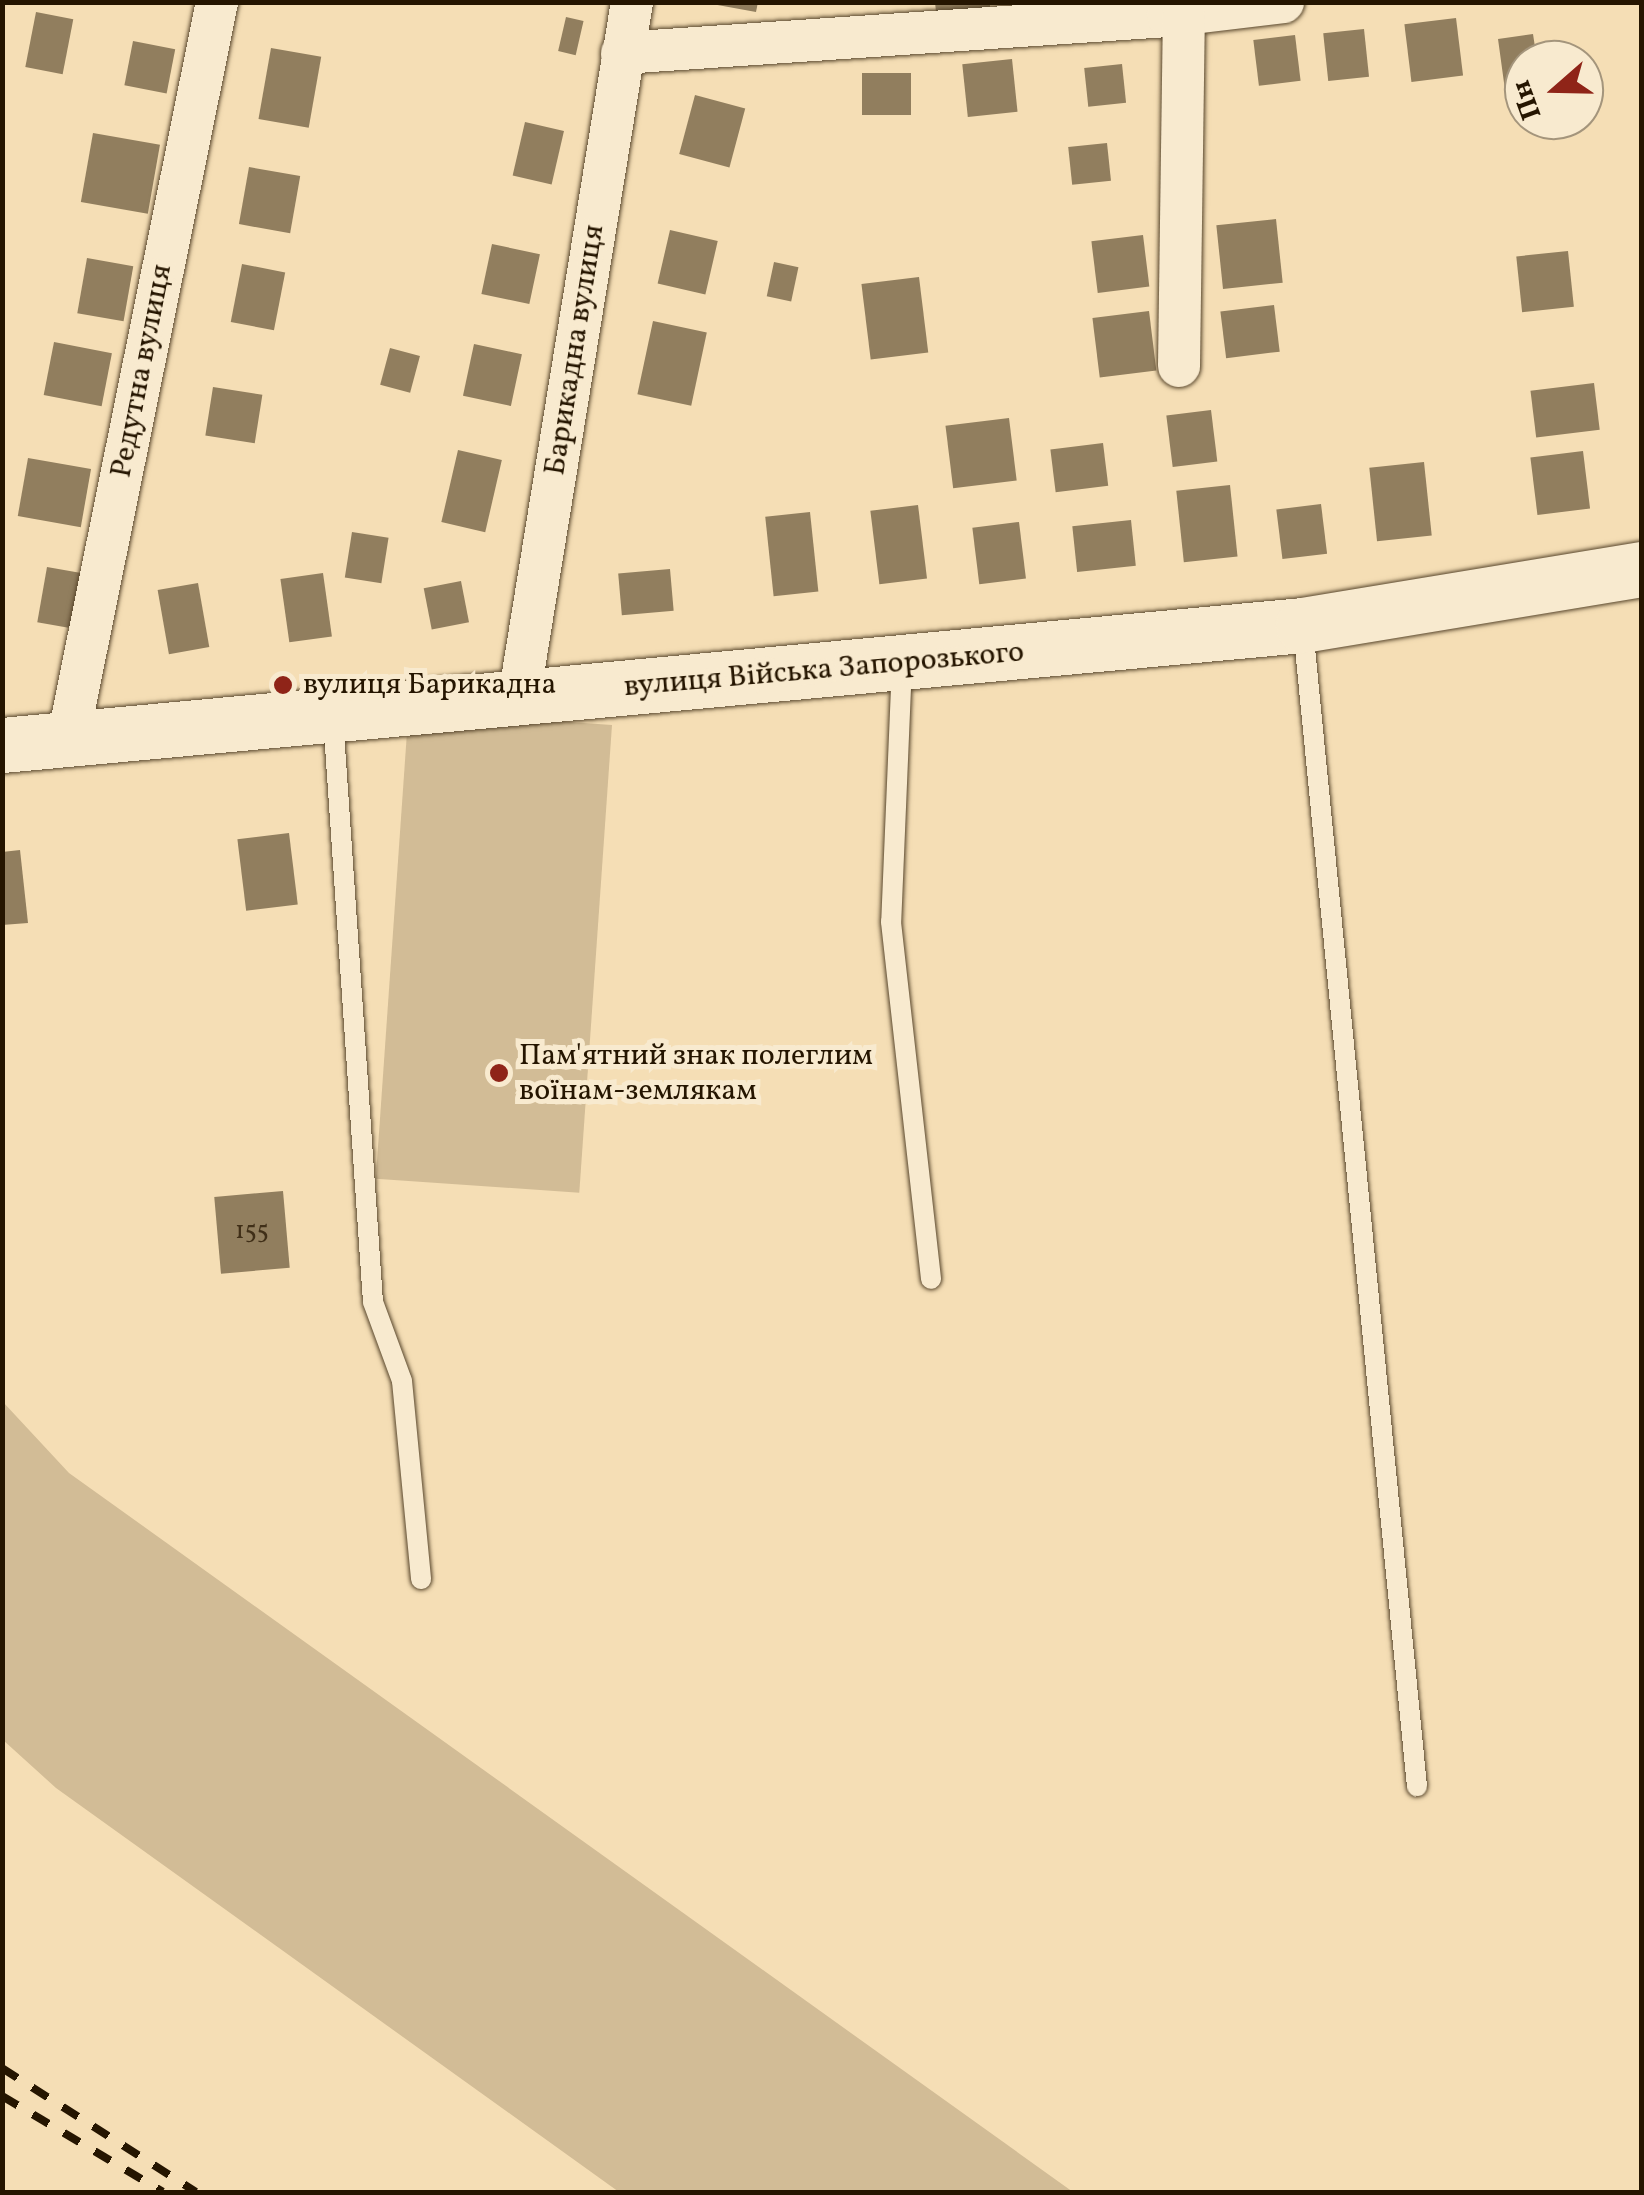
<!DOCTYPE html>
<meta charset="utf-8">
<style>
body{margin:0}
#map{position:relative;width:1644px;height:2195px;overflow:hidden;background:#f5deb5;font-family:Vollkorn,serif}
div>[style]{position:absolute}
.green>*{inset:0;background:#d2bc96;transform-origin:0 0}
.building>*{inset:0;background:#917e5e;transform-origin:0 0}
.roads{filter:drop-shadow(0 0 2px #59472d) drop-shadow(0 0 2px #59472d)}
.lane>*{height:20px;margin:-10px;padding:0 10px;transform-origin:10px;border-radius:10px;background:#f8eacf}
.street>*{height:42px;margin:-21px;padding:0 21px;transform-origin:21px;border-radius:21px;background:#f8eacf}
.secondary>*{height:55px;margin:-27.5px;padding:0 27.5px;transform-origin:27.5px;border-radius:27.5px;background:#f8eacf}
.rail>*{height:8px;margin-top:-4px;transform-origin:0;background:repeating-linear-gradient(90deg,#251500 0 18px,transparent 0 36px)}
.dots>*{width:28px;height:28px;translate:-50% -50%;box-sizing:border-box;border:5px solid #f8eacf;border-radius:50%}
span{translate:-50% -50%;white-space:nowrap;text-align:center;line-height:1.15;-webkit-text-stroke:10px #f8eacf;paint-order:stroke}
.number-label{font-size:25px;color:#402f18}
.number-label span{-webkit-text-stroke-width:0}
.street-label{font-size:30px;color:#251500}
.poi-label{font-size:30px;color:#251500}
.left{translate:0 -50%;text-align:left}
.frame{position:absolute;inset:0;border:5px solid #251500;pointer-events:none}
.north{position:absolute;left:1504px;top:40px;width:100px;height:100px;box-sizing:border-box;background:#f8eacf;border:2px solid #a4957c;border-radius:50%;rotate:250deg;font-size:28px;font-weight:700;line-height:40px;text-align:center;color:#251500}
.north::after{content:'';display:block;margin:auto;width:35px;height:45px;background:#8f2418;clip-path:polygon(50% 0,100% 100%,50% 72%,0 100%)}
</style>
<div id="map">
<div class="green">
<div style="left:612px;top:725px;width:469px;height:204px;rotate:94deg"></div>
<div style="clip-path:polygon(3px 1402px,69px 1473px,1073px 2192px,619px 2192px,56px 1788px,3px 1740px)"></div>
</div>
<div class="building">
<div style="clip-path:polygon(701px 2px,758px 2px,756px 12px)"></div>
<div style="clip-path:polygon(935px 2px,990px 2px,990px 8px,936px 12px)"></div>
<div style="left:36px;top:12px;width:38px;height:56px;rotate:11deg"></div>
<div style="left:566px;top:17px;width:18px;height:35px;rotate:13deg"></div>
<div style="left:1456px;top:18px;width:58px;height:52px;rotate:83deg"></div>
<div style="left:1364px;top:29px;width:48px;height:41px;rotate:84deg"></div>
<div style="clip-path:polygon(1533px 34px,1537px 60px,1524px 60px,1524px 88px,1505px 90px,1498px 39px)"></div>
<div style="left:1295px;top:35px;width:46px;height:42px;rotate:83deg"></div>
<div style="left:133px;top:41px;width:43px;height:45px;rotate:11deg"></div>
<div style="left:271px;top:48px;width:51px;height:72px;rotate:10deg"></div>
<div style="left:1012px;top:59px;width:53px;height:50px;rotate:84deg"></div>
<div style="left:1122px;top:64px;width:39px;height:38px;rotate:84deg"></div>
<div style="left:862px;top:73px;width:49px;height:42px"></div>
<div style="left:695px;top:95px;width:52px;height:61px;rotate:15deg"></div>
<div style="left:525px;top:122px;width:40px;height:55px;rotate:13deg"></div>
<div style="left:93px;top:133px;width:68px;height:70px;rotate:10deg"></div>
<div style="left:1107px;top:143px;width:38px;height:39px;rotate:84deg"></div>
<div style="left:249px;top:167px;width:52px;height:58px;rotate:10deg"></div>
<div style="left:1276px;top:219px;width:64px;height:60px;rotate:84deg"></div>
<div style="left:670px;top:230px;width:49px;height:55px;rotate:13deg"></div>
<div style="left:1143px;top:235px;width:52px;height:52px;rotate:83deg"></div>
<div style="left:492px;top:244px;width:49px;height:51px;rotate:12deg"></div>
<div style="left:1568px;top:251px;width:56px;height:52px;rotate:84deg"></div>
<div style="left:87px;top:258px;width:47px;height:56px;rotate:10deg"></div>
<div style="left:774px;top:262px;width:25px;height:35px;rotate:12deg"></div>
<div style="left:242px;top:264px;width:44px;height:59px;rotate:11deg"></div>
<div style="left:919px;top:277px;width:76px;height:58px;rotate:83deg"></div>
<div style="left:1274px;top:305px;width:47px;height:54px;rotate:83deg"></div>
<div style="left:1149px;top:311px;width:60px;height:57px;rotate:83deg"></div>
<div style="left:653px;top:321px;width:55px;height:75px;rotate:12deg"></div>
<div style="left:54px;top:342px;width:59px;height:54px;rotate:11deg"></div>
<div style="left:474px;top:344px;width:49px;height:53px;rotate:12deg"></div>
<div style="left:390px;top:348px;width:31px;height:38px;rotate:15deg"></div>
<div style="left:1594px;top:383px;width:47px;height:64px;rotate:83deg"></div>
<div style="left:213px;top:387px;width:50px;height:49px;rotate:9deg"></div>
<div style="left:1211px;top:410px;width:52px;height:45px;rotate:83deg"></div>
<div style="left:1009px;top:418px;width:63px;height:64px;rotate:83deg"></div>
<div style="left:1103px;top:443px;width:43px;height:53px;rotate:83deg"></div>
<div style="left:458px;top:450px;width:45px;height:74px;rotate:13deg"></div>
<div style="left:1583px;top:451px;width:58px;height:53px;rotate:83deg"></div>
<div style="left:28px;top:458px;width:64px;height:59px;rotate:10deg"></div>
<div style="left:1424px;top:462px;width:74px;height:55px;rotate:84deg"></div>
<div style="left:1230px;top:485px;width:72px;height:54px;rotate:84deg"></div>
<div style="left:1321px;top:504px;width:50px;height:45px;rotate:83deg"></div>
<div style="left:918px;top:505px;width:74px;height:48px;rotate:83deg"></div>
<div style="left:810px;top:512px;width:80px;height:45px;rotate:84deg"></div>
<div style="left:1131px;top:520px;width:46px;height:59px;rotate:84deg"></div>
<div style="left:1019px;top:522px;width:57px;height:47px;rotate:83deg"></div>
<div style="left:352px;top:532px;width:37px;height:46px;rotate:9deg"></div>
<div style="left:47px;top:567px;width:36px;height:56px;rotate:10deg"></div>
<div style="left:670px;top:569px;width:42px;height:52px;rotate:85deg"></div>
<div style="left:323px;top:573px;width:64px;height:43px;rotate:82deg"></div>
<div style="left:461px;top:581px;width:42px;height:38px;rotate:79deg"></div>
<div style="left:198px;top:583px;width:65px;height:41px;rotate:80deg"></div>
<div style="left:289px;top:833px;width:72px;height:52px;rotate:83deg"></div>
<div style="clip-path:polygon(20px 850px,28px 923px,2px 925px,2px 852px)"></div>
<div style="left:283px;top:1191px;width:77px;height:69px;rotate:85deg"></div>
</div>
<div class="roads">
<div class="lane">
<div style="left:1303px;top:628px;width:1164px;rotate:84.38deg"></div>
<div style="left:902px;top:664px;width:258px;rotate:92.4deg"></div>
<div style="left:891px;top:922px;width:359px;rotate:83.6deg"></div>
<div style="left:333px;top:717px;width:586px;rotate:86.09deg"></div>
<div style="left:373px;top:1302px;width:84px;rotate:69.8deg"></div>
<div style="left:402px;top:1381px;width:199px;rotate:84.5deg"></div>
</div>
<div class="street">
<div style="left:622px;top:53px;width:547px;rotate:-3.88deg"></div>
<div style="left:1168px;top:16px;width:116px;rotate:-6.9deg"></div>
<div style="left:1179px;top:366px;width:351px;rotate:-89.2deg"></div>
<div style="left:519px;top:698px;width:705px;rotate:-80.78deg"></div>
<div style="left:68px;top:739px;width:752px;rotate:-78.57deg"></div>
</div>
<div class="secondary">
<div style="left:2px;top:745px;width:1307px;rotate:-5.27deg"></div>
<div style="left:1303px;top:625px;width:344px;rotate:-9.4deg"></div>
</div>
</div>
<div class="rail">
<div style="left:2px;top:2068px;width:230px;rotate:32.6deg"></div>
<div style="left:2px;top:2096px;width:187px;rotate:30.8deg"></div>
</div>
<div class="dots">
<div style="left:283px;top:685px;background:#8f2418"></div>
<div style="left:499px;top:1073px;background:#8f2418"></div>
</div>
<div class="number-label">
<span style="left:252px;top:1232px">155</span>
</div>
<div class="street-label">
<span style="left:575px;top:350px;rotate:-81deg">Барикадна вулиця</span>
<span style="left:142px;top:371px;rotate:-79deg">Редутна вулиця</span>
<span style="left:824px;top:670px;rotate:-5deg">вулиця Війська Запорозького</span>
</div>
<div class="poi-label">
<span class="left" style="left:303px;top:685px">вулиця Барикадна</span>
<span class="left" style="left:519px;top:1073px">Пам'ятний знак полеглим<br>воїнам-землякам</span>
</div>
<div class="frame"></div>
<div class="north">Пн</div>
</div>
